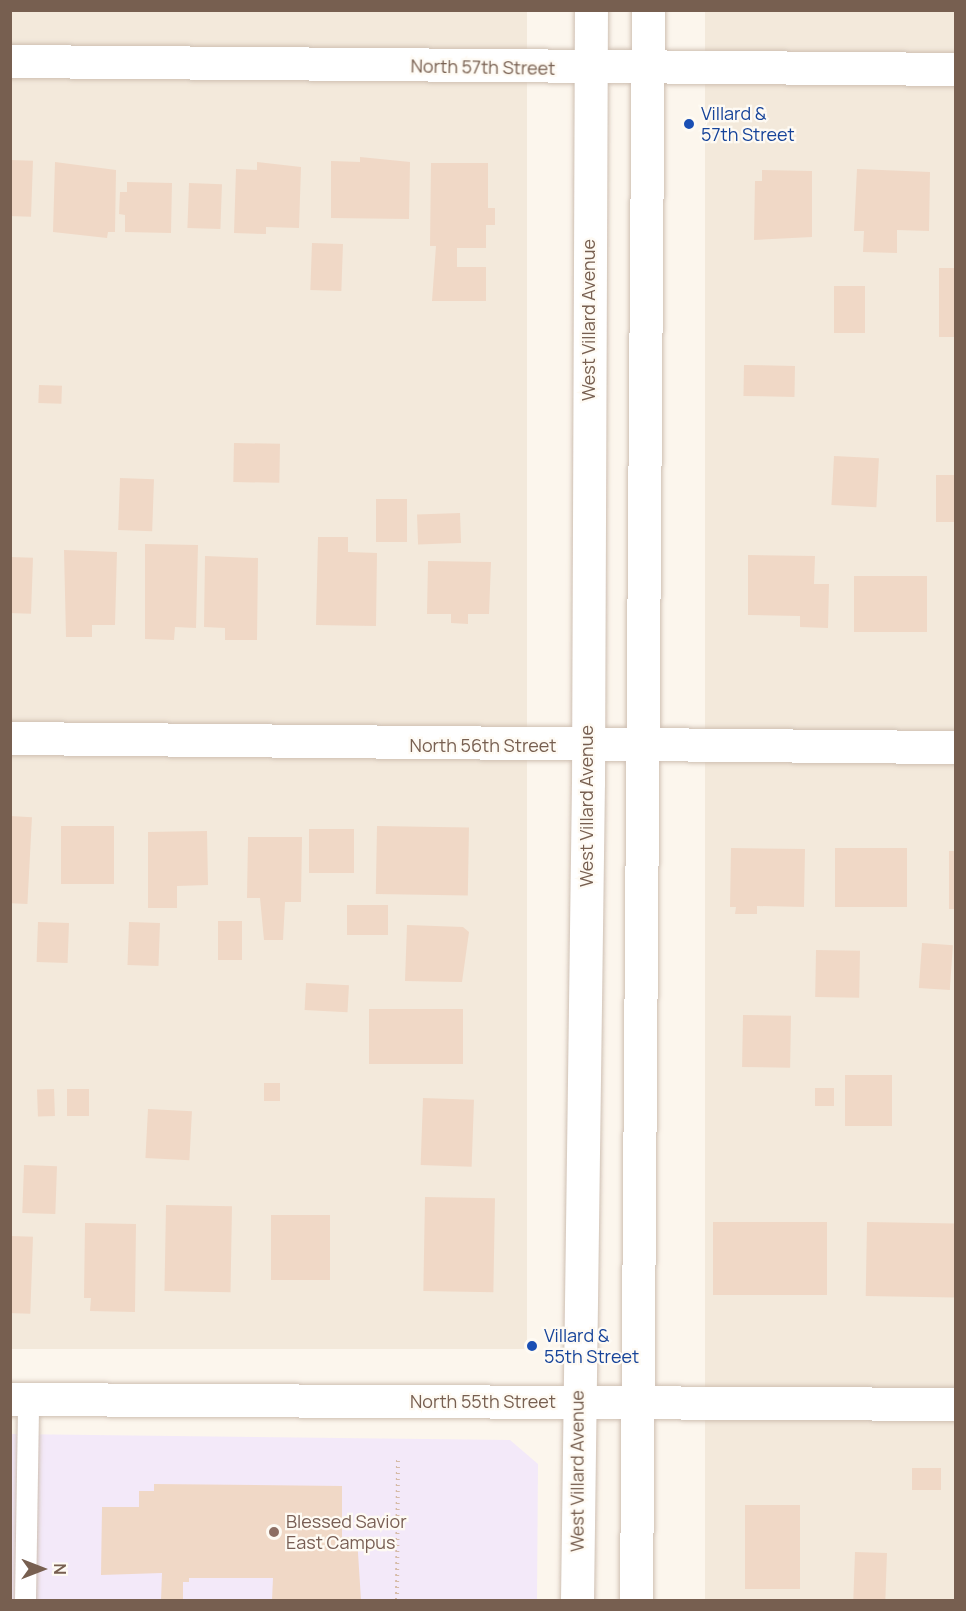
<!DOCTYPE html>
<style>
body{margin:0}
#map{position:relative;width:966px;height:1611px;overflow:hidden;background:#fcf6ed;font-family:Manrope,sans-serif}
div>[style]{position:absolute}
.residential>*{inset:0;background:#f3e9db;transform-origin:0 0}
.education>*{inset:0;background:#f3e9f9}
.building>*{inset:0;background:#f0d8c6;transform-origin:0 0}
.path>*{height:4px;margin-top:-2px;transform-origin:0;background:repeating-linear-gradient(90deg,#d6bba8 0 1.5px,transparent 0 6px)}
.roads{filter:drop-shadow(0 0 2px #cebfb2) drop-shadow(0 0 2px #cebfb2)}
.service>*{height:21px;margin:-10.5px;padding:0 10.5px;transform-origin:10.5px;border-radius:10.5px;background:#fff}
.minor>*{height:33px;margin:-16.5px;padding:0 16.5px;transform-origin:16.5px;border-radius:16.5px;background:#fff}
.tertiary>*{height:33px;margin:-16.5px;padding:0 16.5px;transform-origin:16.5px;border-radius:16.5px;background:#fff}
.dots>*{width:16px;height:16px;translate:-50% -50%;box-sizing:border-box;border:3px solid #fefaf3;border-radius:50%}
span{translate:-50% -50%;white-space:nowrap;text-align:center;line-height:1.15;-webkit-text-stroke:4.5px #fefaf3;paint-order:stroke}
.street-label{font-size:18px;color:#775f50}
.transit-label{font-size:18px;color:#164399}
.left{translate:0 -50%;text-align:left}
.education-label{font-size:18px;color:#785e54}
.frame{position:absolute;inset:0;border:12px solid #775f50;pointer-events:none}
.north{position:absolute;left:12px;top:1539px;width:60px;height:60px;-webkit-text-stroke:4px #fefaf3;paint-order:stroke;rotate:90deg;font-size:16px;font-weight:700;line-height:24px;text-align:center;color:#775f50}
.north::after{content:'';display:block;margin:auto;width:21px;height:27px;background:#775f50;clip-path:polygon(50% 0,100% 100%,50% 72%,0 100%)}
</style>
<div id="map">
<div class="residential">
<div style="left:11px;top:11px;width:516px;height:1338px"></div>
<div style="left:705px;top:11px;width:250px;height:1589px"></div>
</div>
<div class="education">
<div style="clip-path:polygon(11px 1434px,510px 1440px,538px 1464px,537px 1600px,11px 1600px)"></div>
</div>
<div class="building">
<div style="clip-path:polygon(360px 157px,410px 162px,409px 219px,331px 218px,331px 161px,360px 162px)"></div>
<div style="left:10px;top:160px;width:23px;height:56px;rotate:2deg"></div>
<div style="clip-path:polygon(55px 162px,116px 170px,115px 232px,108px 232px,107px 238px,53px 232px)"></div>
<div style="clip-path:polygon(257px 162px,301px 167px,299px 228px,266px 227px,266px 234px,234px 233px,236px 169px,257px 170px)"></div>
<div style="clip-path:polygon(431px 163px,488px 163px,488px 208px,495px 208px,495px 225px,486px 225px,486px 248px,457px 248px,457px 267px,486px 267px,486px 301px,432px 301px,436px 246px,430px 246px)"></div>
<div style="clip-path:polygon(857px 169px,930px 172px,929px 231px,897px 230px,897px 253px,863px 252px,864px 231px,854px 231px)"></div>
<div style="clip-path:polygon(762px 170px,812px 171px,812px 237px,754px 240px,755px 181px,762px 181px)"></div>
<div style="clip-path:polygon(127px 182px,172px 183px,171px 233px,125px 232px,125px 215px,119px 214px,120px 192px,127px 192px)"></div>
<div style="left:189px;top:183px;width:33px;height:45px;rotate:2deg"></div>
<div style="left:312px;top:243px;width:31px;height:47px;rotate:2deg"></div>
<div style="left:939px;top:268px;width:17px;height:69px"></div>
<div style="left:834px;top:286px;width:31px;height:47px"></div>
<div style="left:744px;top:365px;width:51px;height:31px;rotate:1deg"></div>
<div style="left:39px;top:385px;width:23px;height:18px;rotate:2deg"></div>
<div style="left:234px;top:443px;width:46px;height:39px;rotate:1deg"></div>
<div style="left:834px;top:456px;width:45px;height:49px;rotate:3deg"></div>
<div style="left:936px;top:475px;width:20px;height:47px"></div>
<div style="left:120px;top:478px;width:34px;height:52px;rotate:2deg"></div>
<div style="left:407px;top:499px;width:43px;height:31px;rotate:90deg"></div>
<div style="left:460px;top:513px;width:30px;height:43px;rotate:88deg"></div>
<div style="clip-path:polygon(318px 537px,348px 537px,348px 552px,377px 553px,376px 626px,316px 625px)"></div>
<div style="clip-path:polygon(145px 544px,198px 545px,196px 628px,175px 627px,174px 640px,145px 639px)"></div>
<div style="clip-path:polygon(64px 550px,117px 552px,115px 625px,92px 625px,92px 637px,66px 637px)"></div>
<div style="clip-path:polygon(748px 555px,815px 556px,814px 584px,829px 584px,828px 628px,800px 627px,800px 616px,748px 615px)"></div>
<div style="clip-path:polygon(205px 556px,258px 558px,257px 640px,225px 640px,225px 628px,204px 627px)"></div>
<div style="left:10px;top:557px;width:23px;height:56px;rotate:2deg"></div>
<div style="clip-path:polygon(428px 561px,491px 562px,489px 614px,468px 614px,468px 624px,451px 623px,451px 614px,427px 614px)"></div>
<div style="left:854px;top:576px;width:73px;height:56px"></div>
<div style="left:10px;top:816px;width:22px;height:87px;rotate:3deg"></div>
<div style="left:61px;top:826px;width:53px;height:58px"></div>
<div style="left:377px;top:826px;width:92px;height:68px;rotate:1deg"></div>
<div style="left:309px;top:829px;width:45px;height:44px"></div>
<div style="clip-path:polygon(207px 831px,208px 885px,177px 886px,177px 908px,148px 908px,148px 832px)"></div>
<div style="clip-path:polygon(248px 837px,302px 837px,301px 902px,285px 902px,283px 940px,264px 940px,260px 898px,247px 898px)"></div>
<div style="clip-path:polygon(731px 848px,805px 849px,804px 907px,757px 906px,757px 914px,735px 914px,736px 907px,730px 907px)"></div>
<div style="left:835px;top:848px;width:72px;height:59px"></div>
<div style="left:949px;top:851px;width:7px;height:58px"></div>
<div style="left:347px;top:905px;width:41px;height:30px"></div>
<div style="left:218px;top:921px;width:24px;height:39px"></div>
<div style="left:38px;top:922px;width:31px;height:40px;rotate:2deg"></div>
<div style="left:129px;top:922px;width:31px;height:43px;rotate:2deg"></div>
<div style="clip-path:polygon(407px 925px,463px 927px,469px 932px,462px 982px,405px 981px)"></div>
<div style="left:922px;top:943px;width:31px;height:45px;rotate:4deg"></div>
<div style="left:816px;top:950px;width:44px;height:47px;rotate:1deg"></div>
<div style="left:306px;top:983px;width:43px;height:27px;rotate:3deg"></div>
<div style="left:369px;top:1009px;width:94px;height:55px"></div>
<div style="left:743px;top:1015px;width:48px;height:52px;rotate:1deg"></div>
<div style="left:845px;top:1075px;width:47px;height:51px"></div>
<div style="left:264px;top:1083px;width:16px;height:18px"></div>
<div style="left:815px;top:1088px;width:19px;height:18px"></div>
<div style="left:54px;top:1089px;width:27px;height:17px;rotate:88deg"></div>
<div style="left:67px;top:1089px;width:22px;height:27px"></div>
<div style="left:423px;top:1098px;width:51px;height:67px;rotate:2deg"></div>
<div style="left:148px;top:1109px;width:44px;height:49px;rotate:3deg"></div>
<div style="left:24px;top:1165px;width:33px;height:48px;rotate:2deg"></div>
<div style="left:425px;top:1197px;width:70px;height:94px;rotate:1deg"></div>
<div style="left:166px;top:1205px;width:66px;height:86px;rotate:1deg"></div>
<div style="left:271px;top:1215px;width:59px;height:65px"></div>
<div style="left:713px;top:1222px;width:114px;height:73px"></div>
<div style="left:867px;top:1222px;width:89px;height:74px;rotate:1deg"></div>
<div style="clip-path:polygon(85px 1223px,136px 1224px,135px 1312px,90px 1311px,91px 1298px,84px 1298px)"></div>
<div style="left:10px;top:1236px;width:23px;height:77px;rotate:2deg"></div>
<div style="left:912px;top:1468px;width:29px;height:22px"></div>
<div style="clip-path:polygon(154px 1484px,342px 1486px,342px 1537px,357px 1537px,361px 1600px,272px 1600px,273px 1578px,189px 1578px,189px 1582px,183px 1582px,183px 1600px,161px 1600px,162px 1573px,101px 1575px,102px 1507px,139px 1507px,139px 1491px,154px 1491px)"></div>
<div style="left:745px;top:1505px;width:55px;height:84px"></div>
<div style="left:855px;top:1552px;width:32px;height:48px;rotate:2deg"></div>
</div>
<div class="path">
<div style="left:397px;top:1600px;width:141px;rotate:-89.6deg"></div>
</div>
<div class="roads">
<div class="service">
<div style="left:25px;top:1600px;width:201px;rotate:-89.1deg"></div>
</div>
<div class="minor">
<div style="left:10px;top:61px;width:946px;rotate:0.48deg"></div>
<div style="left:10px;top:738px;width:946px;rotate:0.55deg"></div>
<div style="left:10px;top:1399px;width:946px;rotate:0.3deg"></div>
</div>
<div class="tertiary">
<div style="left:577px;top:1600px;width:817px;rotate:-89.23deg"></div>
<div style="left:588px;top:783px;width:773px;rotate:-89.78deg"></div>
<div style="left:636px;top:1600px;width:1590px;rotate:-89.57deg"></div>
</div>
</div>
<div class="dots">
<div style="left:689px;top:124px;background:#1a4fb4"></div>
<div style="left:532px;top:1346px;background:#1a4fb4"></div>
<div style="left:274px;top:1532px;background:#8d6e63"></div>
</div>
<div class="street-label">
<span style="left:483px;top:67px;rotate:1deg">North 57th Street</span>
<span style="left:588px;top:320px;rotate:-90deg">West Villard Avenue</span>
<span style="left:483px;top:745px">North 56th Street</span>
<span style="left:586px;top:806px;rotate:-90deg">West Villard Avenue</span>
<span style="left:483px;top:1401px">North 55th Street</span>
<span style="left:577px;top:1471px;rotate:-90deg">West Villard Avenue</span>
</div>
<div class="transit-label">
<span class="left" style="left:701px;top:124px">Villard &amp;<br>57th Street</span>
<span class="left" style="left:544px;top:1346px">Villard &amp;<br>55th Street</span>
</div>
<div class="education-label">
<span class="left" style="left:286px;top:1532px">Blessed Savior<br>East Campus</span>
</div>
<div class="frame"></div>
<div class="north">N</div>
</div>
